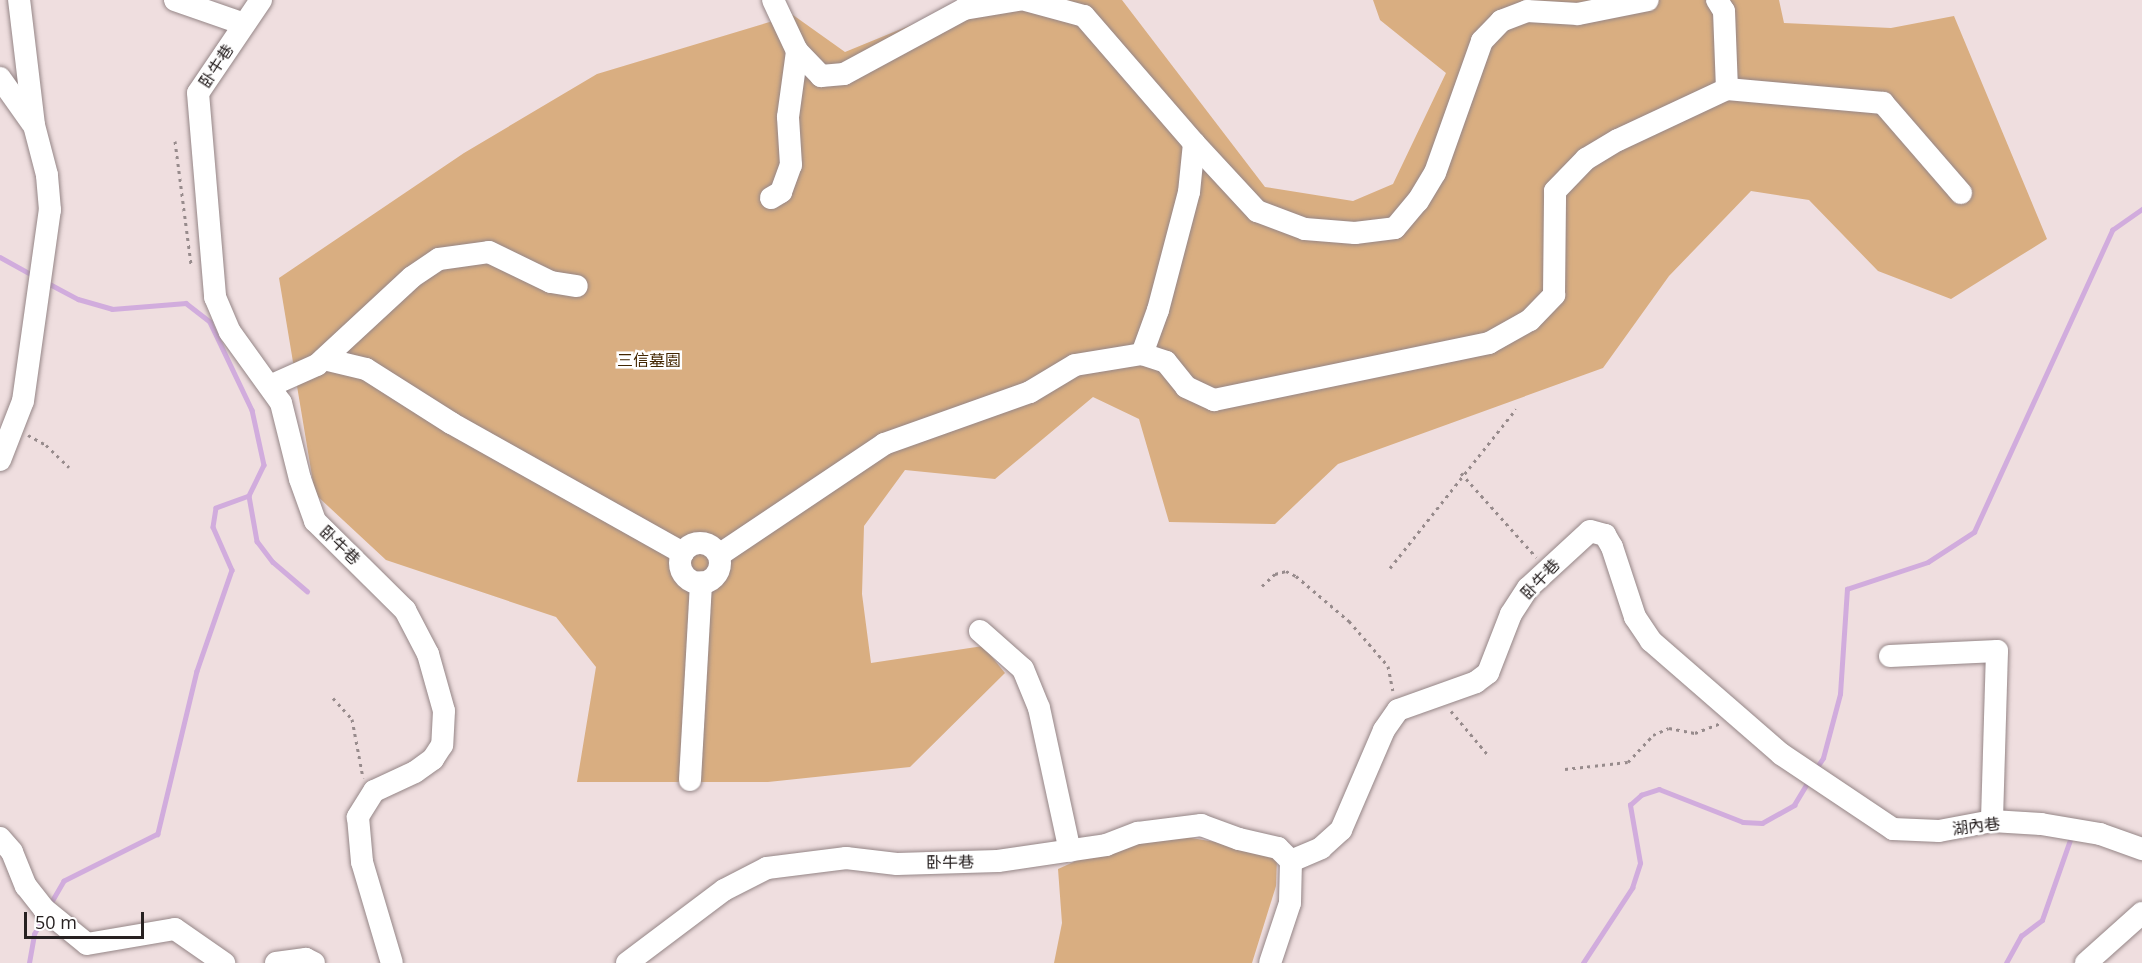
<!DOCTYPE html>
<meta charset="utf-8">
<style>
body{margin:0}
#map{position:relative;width:2142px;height:963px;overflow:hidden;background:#efdedf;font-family:"Open Sans","Noto Sans TC",sans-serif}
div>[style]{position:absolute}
.green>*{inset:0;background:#d9ae81}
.stream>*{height:4.5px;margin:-2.25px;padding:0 2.25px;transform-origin:2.25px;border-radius:2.25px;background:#d1acdd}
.path>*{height:3px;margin-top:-1.5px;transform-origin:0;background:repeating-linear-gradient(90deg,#978b8c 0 3px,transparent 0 7.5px)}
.roads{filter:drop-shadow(0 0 2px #958687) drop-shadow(0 0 2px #958687)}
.minor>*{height:22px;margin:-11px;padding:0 11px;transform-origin:11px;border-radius:11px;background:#fff}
.minor>.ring{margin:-11px;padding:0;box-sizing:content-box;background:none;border:22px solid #fff;border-radius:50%}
span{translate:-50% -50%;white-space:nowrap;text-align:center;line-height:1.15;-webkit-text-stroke:5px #fff;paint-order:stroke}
.street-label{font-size:16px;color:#272121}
.park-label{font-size:16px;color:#432601}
.scale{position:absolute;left:24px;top:912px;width:120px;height:27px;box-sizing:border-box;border:3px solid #272121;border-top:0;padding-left:8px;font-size:18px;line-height:21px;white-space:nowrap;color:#272121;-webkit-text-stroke:4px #fff;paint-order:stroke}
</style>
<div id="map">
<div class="green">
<div style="clip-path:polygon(972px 0,1122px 0,1265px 187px,1353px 201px,1393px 184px,1446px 73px,1380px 20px,1373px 0,1779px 0,1784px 23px,1891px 28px,1954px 16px,2047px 239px,1951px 299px,1878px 271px,1809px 200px,1751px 191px,1669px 276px,1603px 368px,1338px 464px,1275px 524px,1169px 522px,1139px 419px,1093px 397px,995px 479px,905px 470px,864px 526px,862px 594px,871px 663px,983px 646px,1005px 673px,910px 767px,768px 782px,577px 782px,596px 667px,556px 617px,386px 560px,315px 494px,279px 278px,464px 153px,597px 74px,793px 15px,845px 52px)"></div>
<div style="clip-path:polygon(1167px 834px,1246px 847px,1277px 857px,1276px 886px,1252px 963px,1054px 963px,1062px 923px,1058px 869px,1107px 847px)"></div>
</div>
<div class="stream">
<div style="left:0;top:257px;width:38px;rotate:29deg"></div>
<div style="left:46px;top:282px;width:36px;rotate:28deg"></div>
<div style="left:78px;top:299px;width:35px;rotate:16deg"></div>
<div style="left:112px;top:309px;width:74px;rotate:-4.6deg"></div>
<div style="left:186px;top:303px;width:31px;rotate:38deg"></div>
<div style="left:210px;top:322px;width:98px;rotate:64.5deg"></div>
<div style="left:252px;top:410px;width:56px;rotate:77.7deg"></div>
<div style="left:264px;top:465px;width:34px;rotate:116deg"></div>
<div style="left:249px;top:496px;width:35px;rotate:160deg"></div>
<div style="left:216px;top:508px;width:19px;rotate:99deg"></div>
<div style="left:213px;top:527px;width:47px;rotate:66.2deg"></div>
<div style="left:232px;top:570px;width:107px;rotate:109.1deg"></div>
<div style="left:197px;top:671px;width:168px;rotate:103.5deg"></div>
<div style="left:158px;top:834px;width:105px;rotate:153.4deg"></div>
<div style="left:64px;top:881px;width:28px;rotate:120deg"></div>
<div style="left:249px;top:496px;width:46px;rotate:79.9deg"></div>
<div style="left:257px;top:541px;width:26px;rotate:53deg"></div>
<div style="left:273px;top:562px;width:45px;rotate:40.5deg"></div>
<div style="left:1815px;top:770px;width:14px;rotate:-56deg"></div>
<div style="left:1823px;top:758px;width:66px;rotate:-75.1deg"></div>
<div style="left:1840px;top:694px;width:105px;rotate:-86.2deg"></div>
<div style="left:1847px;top:589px;width:85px;rotate:-18.4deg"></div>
<div style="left:1928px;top:562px;width:55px;rotate:-33.1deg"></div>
<div style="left:1974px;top:532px;width:332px;rotate:-65.4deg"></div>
<div style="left:2112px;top:230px;width:37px;rotate:-35deg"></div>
<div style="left:29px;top:963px;width:29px;rotate:-80deg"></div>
<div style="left:34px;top:934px;width:18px;rotate:-61deg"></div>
<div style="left:1583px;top:963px;width:90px;rotate:-56.8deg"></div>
<div style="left:1632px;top:888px;width:26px;rotate:-72deg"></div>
<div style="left:1640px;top:863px;width:59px;rotate:-99.8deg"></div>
<div style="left:1630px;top:805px;width:15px;rotate:-42deg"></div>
<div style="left:1641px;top:795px;width:19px;rotate:-18deg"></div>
<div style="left:1659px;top:789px;width:90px;rotate:21.4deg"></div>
<div style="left:1743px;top:822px;width:19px;rotate:3deg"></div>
<div style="left:1762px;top:823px;width:37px;rotate:-29deg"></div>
<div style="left:1794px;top:805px;width:29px;rotate:-59deg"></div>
<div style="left:2006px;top:963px;width:31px;rotate:-61deg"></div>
<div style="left:2021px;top:936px;width:26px;rotate:-37deg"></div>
<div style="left:2042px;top:920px;width:85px;rotate:-70.7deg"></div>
</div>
<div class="path">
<div style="left:175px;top:141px;width:124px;rotate:82.6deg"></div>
<div style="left:28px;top:435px;width:21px;rotate:29deg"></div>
<div style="left:46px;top:445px;width:32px;rotate:44deg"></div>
<div style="left:1461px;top:473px;width:113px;rotate:48.2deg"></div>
<div style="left:1390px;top:568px;width:203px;rotate:-51.6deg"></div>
<div style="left:1262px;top:586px;width:18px;rotate:-43deg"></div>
<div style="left:1275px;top:574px;width:11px;rotate:-15deg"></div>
<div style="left:1286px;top:571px;width:11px;rotate:27deg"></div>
<div style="left:1296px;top:576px;width:70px;rotate:40.3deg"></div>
<div style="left:1349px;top:621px;width:60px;rotate:49.1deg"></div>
<div style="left:1388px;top:666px;width:25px;rotate:79deg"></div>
<div style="left:333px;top:698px;width:28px;rotate:48deg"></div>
<div style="left:352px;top:719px;width:60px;rotate:79.4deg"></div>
<div style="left:1451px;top:711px;width:57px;rotate:49.9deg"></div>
<div style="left:1565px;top:769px;width:63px;rotate:-6.3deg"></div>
<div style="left:1628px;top:762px;width:37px;rotate:-47deg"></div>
<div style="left:1653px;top:735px;width:17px;rotate:-24deg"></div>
<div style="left:1669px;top:728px;width:26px;rotate:11deg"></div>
<div style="left:1695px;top:733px;width:26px;rotate:-21deg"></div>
</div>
<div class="roads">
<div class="minor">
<div style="left:175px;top:0;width:73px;rotate:19.2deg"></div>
<div style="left:261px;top:0;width:112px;rotate:124.1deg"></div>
<div style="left:198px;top:93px;width:205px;rotate:85.2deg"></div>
<div style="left:215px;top:297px;width:38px;rotate:67deg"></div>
<div style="left:230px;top:332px;width:87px;rotate:54.3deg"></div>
<div style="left:281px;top:403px;width:78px;rotate:76deg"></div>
<div style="left:300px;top:479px;width:45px;rotate:70.3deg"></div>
<div style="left:315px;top:521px;width:127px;rotate:44.7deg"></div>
<div style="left:405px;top:610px;width:50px;rotate:62.4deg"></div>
<div style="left:428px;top:654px;width:59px;rotate:74.3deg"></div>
<div style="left:444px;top:711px;width:34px;rotate:93deg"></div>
<div style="left:442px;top:745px;width:17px;rotate:123deg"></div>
<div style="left:433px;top:759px;width:22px;rotate:144deg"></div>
<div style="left:415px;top:772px;width:45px;rotate:155.1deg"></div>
<div style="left:374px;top:791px;width:31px;rotate:122deg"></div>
<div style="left:358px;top:817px;width:45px;rotate:84.9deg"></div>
<div style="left:362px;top:862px;width:105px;rotate:73.5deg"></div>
<div style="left:1025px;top:0;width:61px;rotate:15.2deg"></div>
<div style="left:1084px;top:16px;width:168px;rotate:49.1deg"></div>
<div style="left:1194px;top:143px;width:49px;rotate:95.8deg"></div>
<div style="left:1189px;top:192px;width:122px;rotate:104.7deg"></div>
<div style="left:1158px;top:310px;width:47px;rotate:110deg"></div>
<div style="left:1717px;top:0;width:13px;rotate:58deg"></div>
<div style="left:1724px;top:11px;width:78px;rotate:87.8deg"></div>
<div style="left:797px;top:51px;width:35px;rotate:46deg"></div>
<div style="left:821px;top:76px;width:23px;rotate:-5deg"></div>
<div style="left:844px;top:74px;width:136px;rotate:-28.4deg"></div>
<div style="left:964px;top:9px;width:55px;rotate:-9.5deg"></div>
<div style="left:0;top:78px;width:55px;rotate:54.6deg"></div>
<div style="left:1194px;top:143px;width:93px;rotate:47.2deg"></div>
<div style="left:1257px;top:211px;width:51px;rotate:20.6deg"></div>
<div style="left:1305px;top:229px;width:50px;rotate:4.6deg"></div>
<div style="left:1355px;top:233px;width:40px;rotate:-7.1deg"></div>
<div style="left:1395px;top:228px;width:35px;rotate:-50deg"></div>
<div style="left:1418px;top:201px;width:33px;rotate:-59deg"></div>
<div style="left:1435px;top:173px;width:140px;rotate:-70.4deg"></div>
<div style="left:1482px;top:41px;width:28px;rotate:-46deg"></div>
<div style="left:1501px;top:21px;width:28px;rotate:-21deg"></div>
<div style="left:1527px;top:11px;width:51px;rotate:3.4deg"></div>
<div style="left:1578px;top:14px;width:71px;rotate:-11.3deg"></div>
<div style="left:771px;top:198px;width:12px;rotate:-31deg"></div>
<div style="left:781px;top:192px;width:29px;rotate:-70deg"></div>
<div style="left:791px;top:165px;width:48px;rotate:-93.6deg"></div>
<div style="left:788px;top:117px;width:67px;rotate:-82.2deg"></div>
<div style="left:797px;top:51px;width:56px;rotate:-115.2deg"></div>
<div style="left:324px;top:359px;width:43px;rotate:13.4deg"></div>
<div style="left:366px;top:369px;width:101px;rotate:32.4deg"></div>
<div style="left:451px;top:423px;width:266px;rotate:29.3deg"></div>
<div style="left:272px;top:385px;width:49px;rotate:-24deg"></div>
<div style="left:317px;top:365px;width:129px;rotate:-42.8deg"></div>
<div style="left:412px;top:277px;width:32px;rotate:-34deg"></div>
<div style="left:439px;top:259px;width:50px;rotate:-8deg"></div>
<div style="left:489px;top:252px;width:69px;rotate:25.8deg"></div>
<div style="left:551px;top:282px;width:26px;rotate:9deg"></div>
<div style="left:0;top:460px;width:63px;rotate:-68.7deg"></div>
<div style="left:23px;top:401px;width:193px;rotate:-82deg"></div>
<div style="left:50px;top:210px;width:35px;rotate:-95deg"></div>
<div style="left:47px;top:175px;width:52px;rotate:-104.6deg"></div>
<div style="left:34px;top:125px;width:126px;rotate:-96.8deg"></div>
<div class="ring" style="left:680px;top:543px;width:18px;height:18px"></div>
<div style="left:719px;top:555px;width:199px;rotate:-33.9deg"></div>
<div style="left:884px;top:444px;width:155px;rotate:-19.6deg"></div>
<div style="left:1030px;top:392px;width:52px;rotate:-31deg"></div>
<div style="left:1075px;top:365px;width:68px;rotate:-9.3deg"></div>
<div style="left:1142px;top:354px;width:25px;rotate:18deg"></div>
<div style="left:1166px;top:362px;width:32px;rotate:51deg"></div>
<div style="left:1186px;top:387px;width:31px;rotate:25deg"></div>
<div style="left:1214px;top:400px;width:281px;rotate:-11.7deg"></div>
<div style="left:1489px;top:343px;width:47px;rotate:-29.3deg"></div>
<div style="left:1530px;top:320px;width:35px;rotate:-46deg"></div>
<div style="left:1554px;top:295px;width:104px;rotate:-89.4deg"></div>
<div style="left:1555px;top:191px;width:45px;rotate:-45.9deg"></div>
<div style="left:1586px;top:159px;width:37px;rotate:-31deg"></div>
<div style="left:1618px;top:140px;width:120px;rotate:-25.1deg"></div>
<div style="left:1727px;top:89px;width:157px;rotate:5.1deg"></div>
<div style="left:1883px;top:103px;width:119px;rotate:49.1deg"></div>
<div style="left:980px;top:631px;width:57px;rotate:41.5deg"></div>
<div style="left:1023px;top:669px;width:42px;rotate:67.7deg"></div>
<div style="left:1039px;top:708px;width:146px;rotate:77.8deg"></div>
<div style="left:1890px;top:656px;width:107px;rotate:-2.7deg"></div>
<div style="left:1997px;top:651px;width:170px;rotate:91.7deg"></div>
<div style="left:690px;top:780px;width:198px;rotate:-86.8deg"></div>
<div style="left:0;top:838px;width:18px;rotate:49deg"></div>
<div style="left:12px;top:852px;width:37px;rotate:68deg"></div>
<div style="left:26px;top:886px;width:29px;rotate:52deg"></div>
<div style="left:44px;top:909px;width:55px;rotate:39.1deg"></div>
<div style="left:87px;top:944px;width:89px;rotate:-9.7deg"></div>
<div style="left:175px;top:929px;width:60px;rotate:34.8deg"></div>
<div style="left:1291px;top:861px;width:33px;rotate:-23deg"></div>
<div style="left:1321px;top:848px;width:27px;rotate:-42deg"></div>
<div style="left:1341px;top:830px;width:109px;rotate:-66.7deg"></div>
<div style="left:1384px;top:730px;width:24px;rotate:-55deg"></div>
<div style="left:1398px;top:710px;width:83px;rotate:-19.7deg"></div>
<div style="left:1476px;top:682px;width:15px;rotate:-37deg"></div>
<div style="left:1488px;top:673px;width:63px;rotate:-68.7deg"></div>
<div style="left:1511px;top:614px;width:31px;rotate:-57deg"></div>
<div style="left:1528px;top:588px;width:84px;rotate:-42.6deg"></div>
<div style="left:1590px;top:531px;width:16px;rotate:15deg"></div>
<div style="left:1605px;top:535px;width:14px;rotate:60deg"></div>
<div style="left:1612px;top:547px;width:74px;rotate:71.8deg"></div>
<div style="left:1635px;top:617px;width:29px;rotate:56deg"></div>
<div style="left:1651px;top:641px;width:172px;rotate:41deg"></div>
<div style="left:1781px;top:754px;width:135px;rotate:33.8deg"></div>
<div style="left:1893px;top:829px;width:46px;rotate:2.5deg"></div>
<div style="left:1939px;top:831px;width:54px;rotate:-10.7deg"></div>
<div style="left:1992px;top:821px;width:49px;rotate:3.5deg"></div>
<div style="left:2041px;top:824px;width:60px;rotate:9.6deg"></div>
<div style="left:2100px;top:834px;width:45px;rotate:19.7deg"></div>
<div style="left:276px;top:963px;width:30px;rotate:-8deg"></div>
<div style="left:306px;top:959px;width:9px;rotate:27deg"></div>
<div style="left:627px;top:963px;width:121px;rotate:-37deg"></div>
<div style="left:724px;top:890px;width:48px;rotate:-27.1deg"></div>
<div style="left:767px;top:868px;width:80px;rotate:-7.2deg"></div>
<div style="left:846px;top:858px;width:51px;rotate:6.7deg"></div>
<div style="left:897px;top:864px;width:101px;rotate:-1.7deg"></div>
<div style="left:998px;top:861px;width:109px;rotate:-8.4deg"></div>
<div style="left:1106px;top:845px;width:34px;rotate:-21deg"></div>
<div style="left:1138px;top:833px;width:64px;rotate:-7.2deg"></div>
<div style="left:1201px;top:825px;width:40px;rotate:20.2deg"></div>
<div style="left:1239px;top:839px;width:40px;rotate:13deg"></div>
<div style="left:1278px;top:848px;width:18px;rotate:45deg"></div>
<div style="left:1291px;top:861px;width:42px;rotate:91.4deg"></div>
<div style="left:1290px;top:903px;width:63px;rotate:108.4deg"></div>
<div style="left:2086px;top:963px;width:75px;rotate:-41.8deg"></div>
</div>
</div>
<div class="street-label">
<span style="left:216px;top:66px;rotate:-57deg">卧牛巷</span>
<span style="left:340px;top:545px;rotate:43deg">卧牛巷</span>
<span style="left:1540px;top:579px;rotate:-47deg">卧牛巷</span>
<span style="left:1976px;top:826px;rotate:-7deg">湖內巷</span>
<span style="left:950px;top:862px;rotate:-1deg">卧牛巷</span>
</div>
<div class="park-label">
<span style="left:649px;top:360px">三信墓園</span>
</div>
<div class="scale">50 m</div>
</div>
